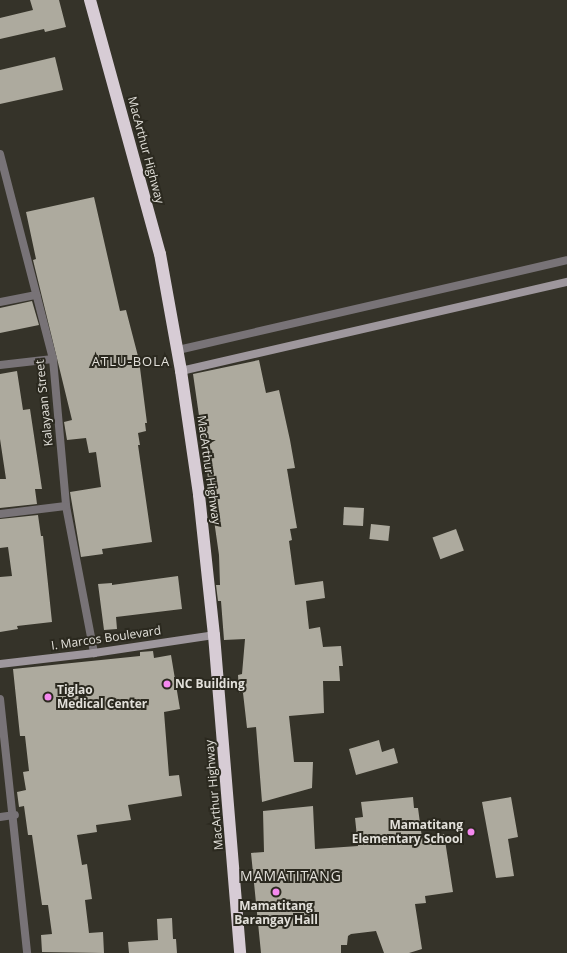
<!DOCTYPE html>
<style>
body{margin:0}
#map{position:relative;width:567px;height:953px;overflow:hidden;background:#353329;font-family:"Open Sans",sans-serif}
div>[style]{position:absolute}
.building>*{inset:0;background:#adaa9e;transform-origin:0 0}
.lane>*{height:8px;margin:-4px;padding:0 4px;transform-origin:4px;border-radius:4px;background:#787377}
.street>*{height:8px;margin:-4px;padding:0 4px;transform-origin:4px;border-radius:4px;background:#787377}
.secondary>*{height:8px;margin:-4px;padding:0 4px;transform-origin:4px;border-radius:4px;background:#9e979d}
.highway>*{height:12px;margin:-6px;padding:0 6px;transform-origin:6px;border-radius:6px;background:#d7ccd5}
.dots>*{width:11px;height:11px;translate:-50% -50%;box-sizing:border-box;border:2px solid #2b291f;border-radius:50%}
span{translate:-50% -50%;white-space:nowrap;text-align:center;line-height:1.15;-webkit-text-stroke:4px #2b291f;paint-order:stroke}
.street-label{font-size:12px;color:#e2e0da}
.poi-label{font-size:12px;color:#e2e0da;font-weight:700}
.left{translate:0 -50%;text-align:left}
.right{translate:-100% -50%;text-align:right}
.neighbourhood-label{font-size:13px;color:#e2e0da;letter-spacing:1px}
.quarter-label{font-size:14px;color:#e2e0da;letter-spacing:1px}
</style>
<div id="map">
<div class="building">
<div style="clip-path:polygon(30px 0,59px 0,66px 27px,45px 32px,44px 29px,0 39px,0 18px,33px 10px)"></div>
<div style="clip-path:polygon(55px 57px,63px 90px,0 104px,0 70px)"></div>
<div style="clip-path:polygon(94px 197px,120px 311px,126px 310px,139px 360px,147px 423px,145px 423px,146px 431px,138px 433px,140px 445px,138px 445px,152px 542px,102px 549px,103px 554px,81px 557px,70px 492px,101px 487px,96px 452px,89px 453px,86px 438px,67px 440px,64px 422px,72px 420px,33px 260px,36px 259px,26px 212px)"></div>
<div style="clip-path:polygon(32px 301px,39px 325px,0 333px,0 308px)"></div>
<div style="clip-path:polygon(259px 360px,266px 393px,279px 390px,290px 440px,295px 468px,287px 469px,297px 528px,290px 529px,292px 540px,289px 541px,295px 585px,323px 581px,325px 598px,306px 601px,309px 629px,320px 627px,323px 647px,341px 646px,343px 666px,339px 666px,340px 681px,323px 681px,324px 713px,289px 716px,294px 762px,313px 762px,312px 788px,262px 802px,256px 727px,247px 728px,243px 693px,239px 693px,238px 675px,242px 674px,245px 639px,224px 640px,221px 601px,218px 601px,216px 585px,220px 585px,219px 555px,193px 374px)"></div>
<div style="clip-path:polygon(17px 371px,23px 410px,30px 409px,42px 489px,35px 489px,37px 504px,0 508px,0 479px,6px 479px,0 439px,0 374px)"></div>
<div style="left:344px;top:507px;width:20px;height:18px;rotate:3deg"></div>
<div style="clip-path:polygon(38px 515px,41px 536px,43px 536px,52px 622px,17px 626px,18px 629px,0 632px,0 577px,12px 576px,8px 547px,0 548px,0 519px)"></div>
<div style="left:371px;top:524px;width:19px;height:15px;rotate:6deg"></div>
<div style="left:456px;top:529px;width:23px;height:25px;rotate:70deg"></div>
<div style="clip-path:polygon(178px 576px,182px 609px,116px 617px,117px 629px,104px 630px,98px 584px,112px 583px,112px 585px)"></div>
<div style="clip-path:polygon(153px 651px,154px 658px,171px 655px,180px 709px,164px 712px,169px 776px,179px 775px,182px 796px,128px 805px,131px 820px,96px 825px,97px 832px,77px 835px,82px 865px,87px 864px,92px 899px,85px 900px,89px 933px,103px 932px,104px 953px,42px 952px,41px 935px,52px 934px,48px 905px,42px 905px,32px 835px,28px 835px,24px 806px,19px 807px,17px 792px,26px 790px,23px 772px,29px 771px,25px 736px,20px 736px,13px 669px,140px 656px,140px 652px)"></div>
<div style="clip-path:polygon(379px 740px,382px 752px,394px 748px,398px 763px,356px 775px,349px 749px)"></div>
<div style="clip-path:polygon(413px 797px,414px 808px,418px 808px,422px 838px,444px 834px,453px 892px,425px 896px,426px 903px,415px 904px,422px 949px,409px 953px,384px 953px,376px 931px,351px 934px,348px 936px,347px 945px,341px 945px,341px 953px,261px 953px,251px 853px,264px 852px,263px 811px,313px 806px,315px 849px,358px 846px,355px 818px,363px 817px,361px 802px)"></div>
<div style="clip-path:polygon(511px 797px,518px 837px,508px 839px,514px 876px,496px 878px,482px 802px)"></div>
<div style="clip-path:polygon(172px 918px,173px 939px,176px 939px,177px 953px,129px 953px,128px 942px,158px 940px,157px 919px)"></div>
</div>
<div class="lane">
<div style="left:178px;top:350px;width:399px;rotate:-13deg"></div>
</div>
<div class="street">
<div style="left:0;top:154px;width:212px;rotate:75.5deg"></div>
<div style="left:53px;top:359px;width:148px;rotate:84.9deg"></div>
<div style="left:66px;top:506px;width:150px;rotate:79.2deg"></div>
<div style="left:0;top:302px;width:37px;rotate:-11deg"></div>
<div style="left:0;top:365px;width:53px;rotate:-6.5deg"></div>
<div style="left:0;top:514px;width:66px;rotate:-6.9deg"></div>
<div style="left:0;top:699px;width:255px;rotate:83.9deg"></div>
<div style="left:0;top:817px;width:15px;rotate:-8deg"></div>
</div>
<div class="secondary">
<div style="left:181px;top:371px;width:396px;rotate:-13deg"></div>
<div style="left:0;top:664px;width:95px;rotate:-6.7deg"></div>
<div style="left:94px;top:653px;width:121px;rotate:-8.5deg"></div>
</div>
<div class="highway">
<div style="left:90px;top:0;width:263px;rotate:74.6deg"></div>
<div style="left:160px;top:254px;width:119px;rotate:79.8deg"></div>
<div style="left:181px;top:371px;width:125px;rotate:81.7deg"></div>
<div style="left:199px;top:495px;width:141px;rotate:83.9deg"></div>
<div style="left:214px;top:635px;width:319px;rotate:85.3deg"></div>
</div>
<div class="dots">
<div style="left:167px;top:684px;background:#f589ef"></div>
<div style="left:48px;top:697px;background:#f589ef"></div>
<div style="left:471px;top:832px;background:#f589ef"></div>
<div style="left:276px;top:892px;background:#f589ef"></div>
</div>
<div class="street-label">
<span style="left:146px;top:150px;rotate:75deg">MacArthur Highway</span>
<span style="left:44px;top:403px;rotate:-96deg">Kalayaan Street</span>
<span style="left:209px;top:470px;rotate:82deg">MacArthur Highway</span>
<span style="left:106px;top:638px;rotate:-8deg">I. Marcos Boulevard</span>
<span style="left:214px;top:795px;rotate:-95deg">MacArthur Highway</span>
</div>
<div class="poi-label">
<span class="left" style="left:175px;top:684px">NC Building</span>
<span class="left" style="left:57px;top:697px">Tiglao<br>Medical Center</span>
<span class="right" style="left:463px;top:832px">Mamatitang<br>Elementary School</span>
<span style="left:276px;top:913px">Mamatitang<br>Barangay Hall</span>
</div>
<div class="neighbourhood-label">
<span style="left:131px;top:361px">ATLU-BOLA</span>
</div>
<div class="quarter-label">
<span style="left:291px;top:876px">MAMATITANG</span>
</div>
</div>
